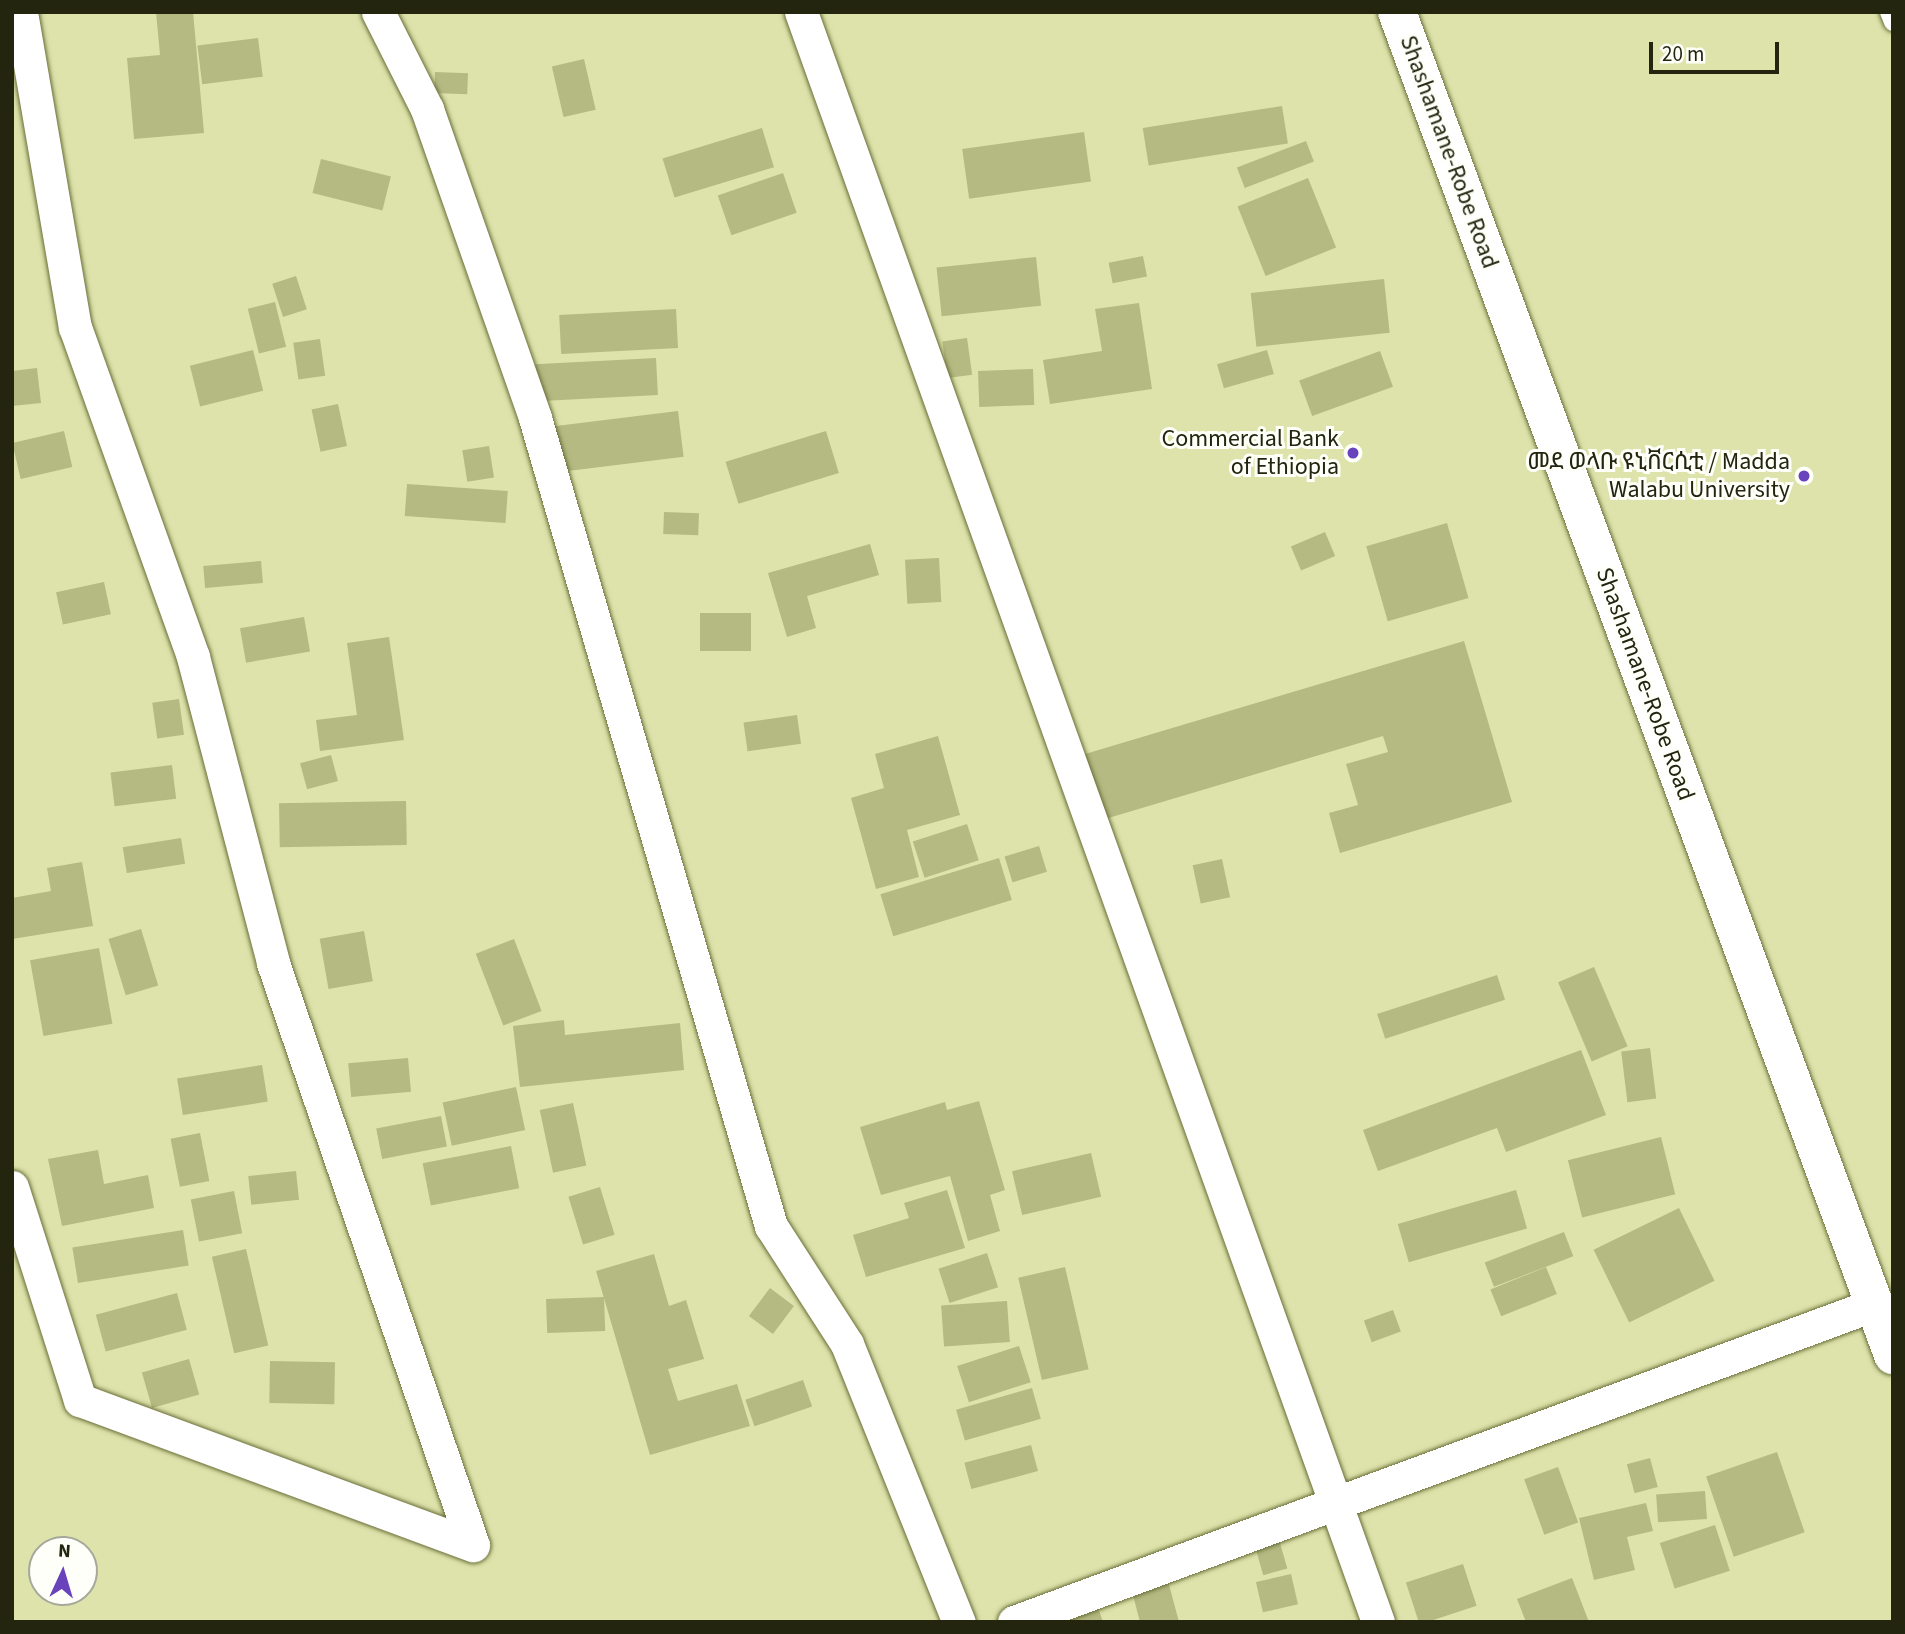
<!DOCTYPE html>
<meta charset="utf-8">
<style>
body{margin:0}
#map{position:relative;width:1905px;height:1634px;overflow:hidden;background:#dde3aa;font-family:"Source Sans 3","Noto Sans Ethiopic",sans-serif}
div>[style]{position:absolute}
.building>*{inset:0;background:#b4ba82;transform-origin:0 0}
.roads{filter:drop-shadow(0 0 2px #6a6e39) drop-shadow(0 0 2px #6a6e39)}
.lane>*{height:18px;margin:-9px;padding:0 9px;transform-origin:9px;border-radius:9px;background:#fff}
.street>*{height:33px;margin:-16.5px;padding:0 16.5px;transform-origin:16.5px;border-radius:16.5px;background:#fff}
.primary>*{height:38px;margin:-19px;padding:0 19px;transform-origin:19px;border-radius:19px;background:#fff}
.dots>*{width:19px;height:19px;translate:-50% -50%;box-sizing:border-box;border:4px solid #fefff9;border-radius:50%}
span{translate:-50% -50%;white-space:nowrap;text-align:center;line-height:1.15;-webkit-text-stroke:6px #fefff9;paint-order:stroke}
.street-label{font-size:24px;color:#23250f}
.poi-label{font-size:24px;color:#23250f}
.right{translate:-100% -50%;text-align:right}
.frame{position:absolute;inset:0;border:14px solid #23250f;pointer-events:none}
.north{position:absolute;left:28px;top:1536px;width:70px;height:70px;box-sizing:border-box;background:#fefff9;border:2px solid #a6a89b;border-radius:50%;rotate:4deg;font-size:19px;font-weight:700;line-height:28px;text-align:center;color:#23250f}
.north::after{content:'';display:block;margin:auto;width:24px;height:32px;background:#6843bc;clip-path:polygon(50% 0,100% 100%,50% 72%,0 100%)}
.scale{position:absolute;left:1649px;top:42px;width:130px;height:32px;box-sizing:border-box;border:4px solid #23250f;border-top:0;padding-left:9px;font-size:21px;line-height:24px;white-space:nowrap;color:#23250f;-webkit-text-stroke:5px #fefff9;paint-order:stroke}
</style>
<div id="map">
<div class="building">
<div style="clip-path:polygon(156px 12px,193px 12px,204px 133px,134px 139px,127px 58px,160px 55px)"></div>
<div style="left:258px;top:38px;width:39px;height:61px;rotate:83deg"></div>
<div style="left:584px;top:59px;width:52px;height:33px;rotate:77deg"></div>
<div style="left:435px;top:72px;width:33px;height:21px;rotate:2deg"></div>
<div style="left:1282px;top:106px;width:38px;height:141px;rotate:81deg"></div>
<div style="left:762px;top:128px;width:41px;height:104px;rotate:73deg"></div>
<div style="left:1084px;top:132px;width:50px;height:123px;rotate:82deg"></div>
<div style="left:1306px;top:141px;width:22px;height:74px;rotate:69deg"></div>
<div style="left:321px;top:159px;width:72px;height:35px;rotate:14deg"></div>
<div style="left:783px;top:173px;width:42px;height:69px;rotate:71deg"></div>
<div style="left:1308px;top:178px;width:75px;height:76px;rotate:68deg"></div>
<div style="left:1143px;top:256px;width:21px;height:35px;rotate:79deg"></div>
<div style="left:1036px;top:257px;width:49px;height:100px;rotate:84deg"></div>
<div style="left:296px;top:276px;width:35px;height:25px;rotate:72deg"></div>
<div style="left:1384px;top:279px;width:54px;height:134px;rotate:84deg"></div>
<div style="left:275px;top:302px;width:46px;height:28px;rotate:76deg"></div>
<div style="clip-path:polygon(1139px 303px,1152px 389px,1050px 404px,1043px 360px,1102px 351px,1095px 309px)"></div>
<div style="left:676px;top:309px;width:39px;height:117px;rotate:87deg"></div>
<div style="left:967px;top:338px;width:37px;height:25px;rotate:82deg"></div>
<div style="left:320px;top:339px;width:37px;height:27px;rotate:82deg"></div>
<div style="left:253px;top:350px;width:42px;height:65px;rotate:76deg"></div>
<div style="left:1267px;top:350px;width:25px;height:52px;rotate:74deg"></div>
<div style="left:1380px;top:351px;width:38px;height:86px;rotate:70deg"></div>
<div style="left:656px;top:358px;width:37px;height:121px;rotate:87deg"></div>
<div style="clip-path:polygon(37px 368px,41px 403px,12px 406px,12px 371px)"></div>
<div style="left:1033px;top:369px;width:36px;height:55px;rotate:88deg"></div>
<div style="left:338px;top:404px;width:43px;height:27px;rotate:78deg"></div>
<div style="left:678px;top:411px;width:46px;height:129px;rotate:83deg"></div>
<div style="left:64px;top:431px;width:37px;height:53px;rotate:77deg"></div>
<div style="left:826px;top:431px;width:44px;height:105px;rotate:73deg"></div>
<div style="left:489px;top:446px;width:32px;height:27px;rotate:81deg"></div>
<div style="left:407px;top:484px;width:101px;height:32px;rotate:4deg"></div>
<div style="left:664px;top:512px;width:35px;height:22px;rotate:2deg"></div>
<div style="left:1447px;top:523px;width:78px;height:84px;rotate:74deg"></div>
<div style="left:1325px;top:532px;width:26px;height:37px;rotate:67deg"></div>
<div style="clip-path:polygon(870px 544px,879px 575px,807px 596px,816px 628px,787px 637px,768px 573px)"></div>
<div style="left:939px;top:558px;width:44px;height:34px;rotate:87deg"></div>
<div style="left:261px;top:561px;width:22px;height:58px;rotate:85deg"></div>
<div style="left:104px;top:582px;width:33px;height:49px;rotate:78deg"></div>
<div style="left:700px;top:613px;width:51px;height:38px"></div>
<div style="left:304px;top:617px;width:35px;height:65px;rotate:80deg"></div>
<div style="clip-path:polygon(389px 637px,404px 740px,320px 751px,316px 720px,357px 715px,347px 643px)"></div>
<div style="clip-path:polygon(1464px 641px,1512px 802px,1340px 853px,1329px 813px,1358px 805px,1346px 764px,1388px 752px,1383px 736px,1095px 822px,1075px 757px)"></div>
<div style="left:179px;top:699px;width:36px;height:27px;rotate:82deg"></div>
<div style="left:797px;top:715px;width:29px;height:54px;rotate:82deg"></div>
<div style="clip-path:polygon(938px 736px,960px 815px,907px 830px,919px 877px,876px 889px,851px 798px,884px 788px,875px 754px)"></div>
<div style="left:331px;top:755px;width:27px;height:32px;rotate:75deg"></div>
<div style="left:172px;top:765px;width:34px;height:62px;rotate:83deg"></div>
<div style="left:406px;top:801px;width:44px;height:127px;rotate:89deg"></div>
<div style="left:967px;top:824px;width:38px;height:57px;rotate:72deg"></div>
<div style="left:181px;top:838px;width:26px;height:59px;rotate:81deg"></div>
<div style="left:1039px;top:846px;width:27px;height:36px;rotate:73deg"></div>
<div style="left:999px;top:858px;width:44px;height:124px;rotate:73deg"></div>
<div style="left:1222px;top:859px;width:39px;height:30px;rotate:78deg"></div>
<div style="clip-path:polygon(82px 862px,93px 926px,12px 939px,12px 898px,51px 891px,47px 868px)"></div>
<div style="left:141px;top:929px;width:59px;height:34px;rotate:73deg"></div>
<div style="left:364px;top:931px;width:51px;height:45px;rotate:80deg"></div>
<div style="left:514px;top:939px;width:77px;height:41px;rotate:69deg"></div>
<div style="left:99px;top:948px;width:77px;height:70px;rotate:80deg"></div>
<div style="left:1594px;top:967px;width:86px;height:39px;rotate:67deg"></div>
<div style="left:1497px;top:975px;width:26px;height:126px;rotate:72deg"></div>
<div style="clip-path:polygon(564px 1020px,565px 1035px,680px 1023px,684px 1070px,520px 1087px,513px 1026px)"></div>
<div style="left:1650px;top:1048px;width:51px;height:29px;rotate:83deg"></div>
<div style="clip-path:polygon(1581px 1050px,1606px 1115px,1506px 1152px,1497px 1128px,1378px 1171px,1363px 1130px)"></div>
<div style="left:408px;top:1058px;width:34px;height:60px;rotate:85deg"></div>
<div style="left:262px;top:1065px;width:37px;height:86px;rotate:81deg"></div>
<div style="left:516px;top:1087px;width:44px;height:75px;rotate:78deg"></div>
<div style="clip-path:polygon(979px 1101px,1005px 1190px,990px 1195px,1000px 1231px,968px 1241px,950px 1176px,881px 1195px,860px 1127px,945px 1102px,947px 1110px)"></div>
<div style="left:573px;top:1103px;width:64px;height:34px;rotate:78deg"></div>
<div style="left:441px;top:1116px;width:31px;height:66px;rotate:79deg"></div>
<div style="left:200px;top:1133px;width:49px;height:30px;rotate:79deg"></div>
<div style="left:1661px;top:1137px;width:59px;height:96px;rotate:76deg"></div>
<div style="left:511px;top:1146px;width:43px;height:90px;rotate:79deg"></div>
<div style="clip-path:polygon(98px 1150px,104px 1184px,148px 1175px,154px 1208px,62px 1226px,48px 1159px)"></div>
<div style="left:1091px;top:1153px;width:45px;height:81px;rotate:77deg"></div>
<div style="left:296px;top:1171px;width:29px;height:48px;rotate:84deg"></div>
<div style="left:600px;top:1187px;width:50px;height:33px;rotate:73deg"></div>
<div style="clip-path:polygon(947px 1190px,965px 1248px,866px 1277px,853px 1235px,909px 1218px,904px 1203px)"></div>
<div style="left:1516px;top:1190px;width:40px;height:123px;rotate:74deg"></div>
<div style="left:234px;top:1191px;width:43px;height:44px;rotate:79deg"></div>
<div style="left:1679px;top:1208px;width:81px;height:95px;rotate:64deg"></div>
<div style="left:183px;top:1230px;width:36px;height:112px;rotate:81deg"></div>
<div style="left:1564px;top:1232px;width:26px;height:85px;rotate:69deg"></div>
<div style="left:246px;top:1249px;width:99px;height:35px;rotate:77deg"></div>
<div style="left:987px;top:1253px;width:36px;height:51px;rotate:72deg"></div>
<div style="clip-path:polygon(654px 1254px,669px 1306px,686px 1300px,704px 1359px,668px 1369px,678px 1401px,737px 1384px,750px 1426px,650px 1455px,596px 1271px)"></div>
<div style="left:1065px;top:1267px;width:105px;height:48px;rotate:77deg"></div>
<div style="left:1546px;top:1267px;width:29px;height:60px;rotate:68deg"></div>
<div style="left:770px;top:1288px;width:30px;height:35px;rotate:37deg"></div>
<div style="left:177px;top:1293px;width:38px;height:84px;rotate:75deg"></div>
<div style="left:604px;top:1297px;width:34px;height:58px;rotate:88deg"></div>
<div style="left:1007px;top:1301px;width:41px;height:66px;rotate:86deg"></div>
<div style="left:1393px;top:1310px;width:23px;height:31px;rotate:70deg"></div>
<div style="left:1019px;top:1346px;width:38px;height:65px;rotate:72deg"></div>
<div style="left:189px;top:1359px;width:37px;height:49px;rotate:74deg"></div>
<div style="left:270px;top:1361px;width:65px;height:42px;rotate:1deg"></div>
<div style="left:803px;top:1380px;width:28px;height:61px;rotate:71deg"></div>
<div style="left:1032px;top:1388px;width:32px;height:79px;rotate:74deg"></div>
<div style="left:1031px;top:1445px;width:27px;height:69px;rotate:75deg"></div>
<div style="left:1777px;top:1452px;width:85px;height:75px;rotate:71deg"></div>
<div style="left:1650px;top:1458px;width:30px;height:24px;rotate:75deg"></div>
<div style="left:1558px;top:1467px;width:59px;height:36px;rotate:70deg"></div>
<div style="left:1705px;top:1491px;width:28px;height:49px;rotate:86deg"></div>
<div style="clip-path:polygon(1646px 1503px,1653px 1531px,1627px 1537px,1635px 1570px,1594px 1580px,1579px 1518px)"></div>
<div style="left:1715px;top:1525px;width:48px;height:58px;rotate:72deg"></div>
<div style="left:1276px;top:1529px;width:41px;height:25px;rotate:74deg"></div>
<div style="left:1463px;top:1564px;width:44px;height:60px;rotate:72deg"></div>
<div style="clip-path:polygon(1164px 1566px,1179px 1622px,1140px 1622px,1128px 1576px)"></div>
<div style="left:1291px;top:1574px;width:31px;height:36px;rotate:77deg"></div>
<div style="clip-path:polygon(1572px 1578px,1589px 1622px,1526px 1622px,1517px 1599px)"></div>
<div style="clip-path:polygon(1096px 1602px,1103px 1622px,1041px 1622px)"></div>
</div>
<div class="roads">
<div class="lane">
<div style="left:1889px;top:12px;width:11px;rotate:68deg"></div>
</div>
<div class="street">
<div style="left:21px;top:12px;width:320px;rotate:80.3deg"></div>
<div style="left:75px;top:327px;width:350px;rotate:70.3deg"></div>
<div style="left:193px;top:657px;width:316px;rotate:75.3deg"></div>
<div style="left:273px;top:963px;width:615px;rotate:71.04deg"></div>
<div style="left:378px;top:12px;width:109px;rotate:63.2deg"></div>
<div style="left:427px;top:109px;width:327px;rotate:70.7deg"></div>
<div style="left:535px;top:418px;width:842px;rotate:73.72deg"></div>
<div style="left:771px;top:1226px;width:140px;rotate:57.2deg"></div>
<div style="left:847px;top:1344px;width:300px;rotate:68.1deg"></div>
<div style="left:801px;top:12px;width:1710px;rotate:70.28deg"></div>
<div style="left:12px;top:1187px;width:224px;rotate:72.3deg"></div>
<div style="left:80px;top:1400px;width:419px;rotate:20.3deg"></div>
<div style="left:1014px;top:1622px;width:916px;rotate:-20.26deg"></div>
</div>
<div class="primary">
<div style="left:1397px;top:12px;width:1432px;rotate:69.73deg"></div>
</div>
</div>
<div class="dots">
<div style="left:1353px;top:453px;background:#6843bc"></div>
<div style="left:1804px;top:476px;background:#6843bc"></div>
</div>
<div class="street-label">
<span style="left:1449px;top:152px;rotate:70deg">Shashamane-Robe Road</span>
<span style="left:1645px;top:684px;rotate:70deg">Shashamane-Robe Road</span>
</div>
<div class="poi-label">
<span class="right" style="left:1339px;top:453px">Commercial Bank<br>of Ethiopia</span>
<span class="right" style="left:1790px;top:476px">መደ ወላቡ ዩኒቨርሲቲ / Madda<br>Walabu University</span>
</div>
<div class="frame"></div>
<div class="north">N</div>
<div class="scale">20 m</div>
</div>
